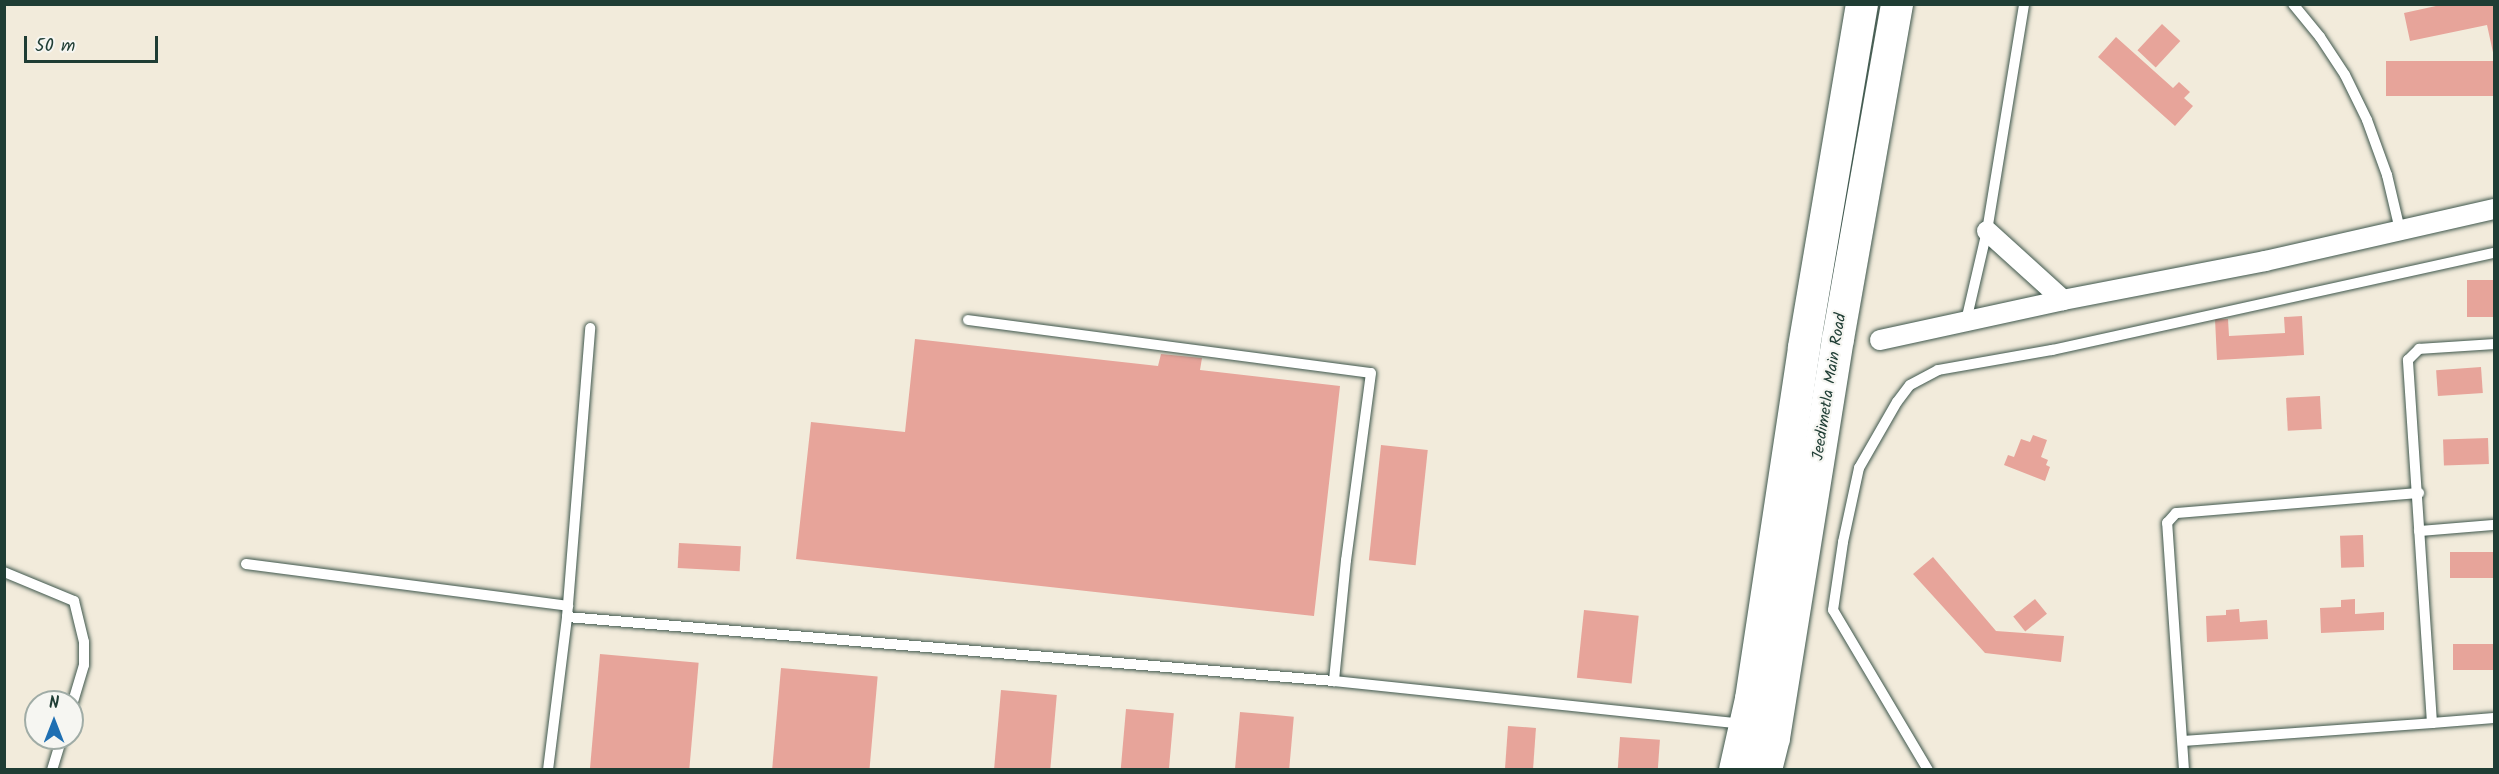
<!DOCTYPE html>
<style>
body{margin:0}
#map{position:relative;width:2499px;height:774px;overflow:hidden;background:#f2ebdb;font-family:Kalam,sans-serif}
div>[style]{position:absolute}
.building>*{inset:0;background:#e7a49a;transform-origin:0 0}
.roads{filter:drop-shadow(0 0 2px #3f574d) drop-shadow(0 0 2px #3f574d)}
.lane>*{height:10px;margin:-5px;padding:0 5px;transform-origin:5px;border-radius:5px;background:#fff}
.street>*{height:20px;margin:-10px;padding:0 10px;transform-origin:10px;border-radius:10px;background:#fff}
.primary>*{height:32px;margin:-16px;padding:0 16px;transform-origin:16px;border-radius:16px;background:#fff}
span{translate:-50% -50%;white-space:nowrap;text-align:center;line-height:1.15;-webkit-text-stroke:4.5px #f6f6f2;paint-order:stroke}
.street-label{font-size:16px;color:#1f3d34}
.frame{position:absolute;inset:0;border:6px solid #1f3d34;pointer-events:none}
.north{position:absolute;left:24px;top:690px;width:60px;height:60px;box-sizing:border-box;background:#f6f6f2;border:2px solid #a0aca6;border-radius:50%;rotate:0deg;font-size:16px;font-weight:700;line-height:24px;text-align:center;color:#1f3d34}
.north::after{content:'';display:block;margin:auto;width:21px;height:27px;background:#1f6fb2;clip-path:polygon(50% 0,100% 100%,50% 72%,0 100%)}
.scale{position:absolute;left:24px;top:36px;width:134px;height:27px;box-sizing:border-box;border:3px solid #1f3d34;border-top:0;padding-left:8px;font-size:18px;line-height:21px;white-space:nowrap;color:#1f3d34;-webkit-text-stroke:4px #f6f6f2;paint-order:stroke}
</style>
<div id="map">
<div class="building">
<div style="clip-path:polygon(2445px 4px,2494px 4px,2494px 57px,2487px 25px,2410px 41px,2404px 13px)"></div>
<div style="left:2162px;top:24px;width:25px;height:36px;rotate:43deg"></div>
<div style="clip-path:polygon(2116px 37px,2173px 88px,2179px 82px,2190px 92px,2184px 98px,2193px 106px,2175px 126px,2098px 57px)"></div>
<div style="left:2494px;top:61px;width:35px;height:108px;rotate:90deg"></div>
<div style="left:2494px;top:280px;width:37px;height:27px;rotate:90deg"></div>
<div style="clip-path:polygon(2302px 316px,2304px 355px,2217px 360px,2215px 319px,2228px 319px,2229px 336px,2285px 333px,2284px 317px)"></div>
<div style="clip-path:polygon(915px 339px,1158px 366px,1161px 354px,1202px 358px,1200px 370px,1340px 386px,1314px 616px,796px 559px,811px 422px,905px 432px)"></div>
<div style="left:2481px;top:367px;width:26px;height:45px;rotate:86deg"></div>
<div style="left:2320px;top:396px;width:33px;height:34px;rotate:87deg"></div>
<div style="clip-path:polygon(2033px 435px,2047px 440px,2041px 457px,2048px 460px,2046px 465px,2050px 467px,2045px 481px,2004px 465px,2008px 455px,2014px 457px,2021px 439px,2030px 442px)"></div>
<div style="left:2488px;top:438px;width:26px;height:45px;rotate:88deg"></div>
<div style="left:1381px;top:445px;width:47px;height:116px;rotate:6deg"></div>
<div style="left:2363px;top:535px;width:32px;height:23px;rotate:88deg"></div>
<div style="left:679px;top:543px;width:62px;height:25px;rotate:3deg"></div>
<div style="left:2494px;top:552px;width:26px;height:44px;rotate:90deg"></div>
<div style="clip-path:polygon(1933px 557px,1996px 631px,2064px 636px,2061px 662px,1985px 653px,1913px 574px)"></div>
<div style="left:2035px;top:599px;width:19px;height:28px;rotate:51deg"></div>
<div style="clip-path:polygon(2355px 599px,2355px 614px,2384px 612px,2384px 630px,2321px 633px,2320px 608px,2341px 607px,2341px 600px)"></div>
<div style="clip-path:polygon(2239px 609px,2240px 622px,2267px 620px,2268px 639px,2207px 642px,2206px 616px,2226px 615px,2226px 610px)"></div>
<div style="left:1584px;top:610px;width:55px;height:68px;rotate:6deg"></div>
<div style="left:2494px;top:644px;width:26px;height:41px;rotate:90deg"></div>
<div style="left:600px;top:654px;width:99px;height:117px;rotate:5deg"></div>
<div style="left:781px;top:668px;width:97px;height:102px;rotate:5deg"></div>
<div style="left:1001px;top:690px;width:56px;height:80px;rotate:5deg"></div>
<div style="left:1126px;top:709px;width:48px;height:61px;rotate:5deg"></div>
<div style="left:1240px;top:712px;width:54px;height:58px;rotate:5deg"></div>
<div style="left:1508px;top:726px;width:28px;height:44px;rotate:4deg"></div>
<div style="left:1620px;top:737px;width:40px;height:33px;rotate:4deg"></div>
</div>
<div class="roads">
<div class="lane">
<div style="left:2293px;top:4px;width:43px;rotate:50.7deg"></div>
<div style="left:2320px;top:37px;width:45px;rotate:56.7deg"></div>
<div style="left:2345px;top:75px;width:50px;rotate:63.9deg"></div>
<div style="left:2367px;top:120px;width:59px;rotate:70deg"></div>
<div style="left:2387px;top:175px;width:57px;rotate:76.7deg"></div>
<div style="left:968px;top:320px;width:406px;rotate:7.5deg"></div>
<div style="left:1371px;top:373px;width:189px;rotate:97.6deg"></div>
<div style="left:1346px;top:560px;width:122px;rotate:95.7deg"></div>
<div style="left:1966px;top:321px;width:92px;rotate:-76.9deg"></div>
<div style="left:1987px;top:231px;width:230px;rotate:-80.7deg"></div>
<div style="left:2419px;top:531px;width:75px;rotate:-4.6deg"></div>
<div style="left:246px;top:564px;width:325px;rotate:7.4deg"></div>
<div style="left:4px;top:572px;width:76px;rotate:22.5deg"></div>
<div style="left:74px;top:601px;width:42px;rotate:76.3deg"></div>
<div style="left:84px;top:642px;width:23px;rotate:90deg"></div>
<div style="left:84px;top:665px;width:42px;rotate:106.7deg"></div>
<div style="left:567px;top:617px;width:770px;rotate:4.77deg"></div>
<div style="left:1334px;top:681px;width:412px;rotate:6deg"></div>
<div style="left:2432px;top:723px;width:62px;rotate:-4.6deg"></div>
<div style="left:2183px;top:741px;width:250px;rotate:-4.1deg"></div>
<div style="left:2432px;top:723px;width:364px;rotate:-93.8deg"></div>
<div style="left:2408px;top:360px;width:16px;rotate:-45deg"></div>
<div style="left:2419px;top:349px;width:75px;rotate:-3.8deg"></div>
<div style="left:52px;top:770px;width:34px;rotate:-73deg"></div>
<div style="left:548px;top:770px;width:154px;rotate:-82.9deg"></div>
<div style="left:567px;top:617px;width:290px;rotate:-85.4deg"></div>
<div style="left:1928px;top:770px;width:186px;rotate:-120.7deg"></div>
<div style="left:1833px;top:610px;width:69px;rotate:-81.6deg"></div>
<div style="left:1843px;top:542px;width:76px;rotate:-77.8deg"></div>
<div style="left:1859px;top:468px;width:76px;rotate:-60.1deg"></div>
<div style="left:1897px;top:402px;width:21px;rotate:-53deg"></div>
<div style="left:1910px;top:385px;width:32px;rotate:-28deg"></div>
<div style="left:1938px;top:370px;width:116px;rotate:-10deg"></div>
<div style="left:2052px;top:350px;width:453px;rotate:-12.4deg"></div>
<div style="left:2184px;top:770px;width:248px;rotate:-93.9deg"></div>
<div style="left:2167px;top:523px;width:13px;rotate:-48deg"></div>
<div style="left:2176px;top:513px;width:244px;rotate:-4.7deg"></div>
</div>
<div class="street">
<div style="left:1987px;top:231px;width:103px;rotate:42.2deg"></div>
<div style="left:1880px;top:340px;width:187px;rotate:-12.3deg"></div>
<div style="left:2063px;top:300px;width:206px;rotate:-10.9deg"></div>
<div style="left:2265px;top:261px;width:235px;rotate:-12.8deg"></div>
</div>
<div class="primary">
<div style="left:1735px;top:770px;width:73px;rotate:-77.3deg"></div>
<div style="left:1751px;top:699px;width:356px;rotate:-81.4deg"></div>
<div style="left:1804px;top:347px;width:348px;rotate:-80.4deg"></div>
<div style="left:1766px;top:770px;width:33px;rotate:-76deg"></div>
<div style="left:1774px;top:738px;width:404px;rotate:-80.9deg"></div>
<div style="left:1838px;top:339px;width:340px;rotate:-80deg"></div>
</div>
</div>
<div class="street-label">
<span style="left:1830px;top:387px;rotate:-81deg">Jeedimetla Main Road</span>
</div>
<div class="frame"></div>
<div class="north">N</div>
<div class="scale">50 m</div>
</div>
